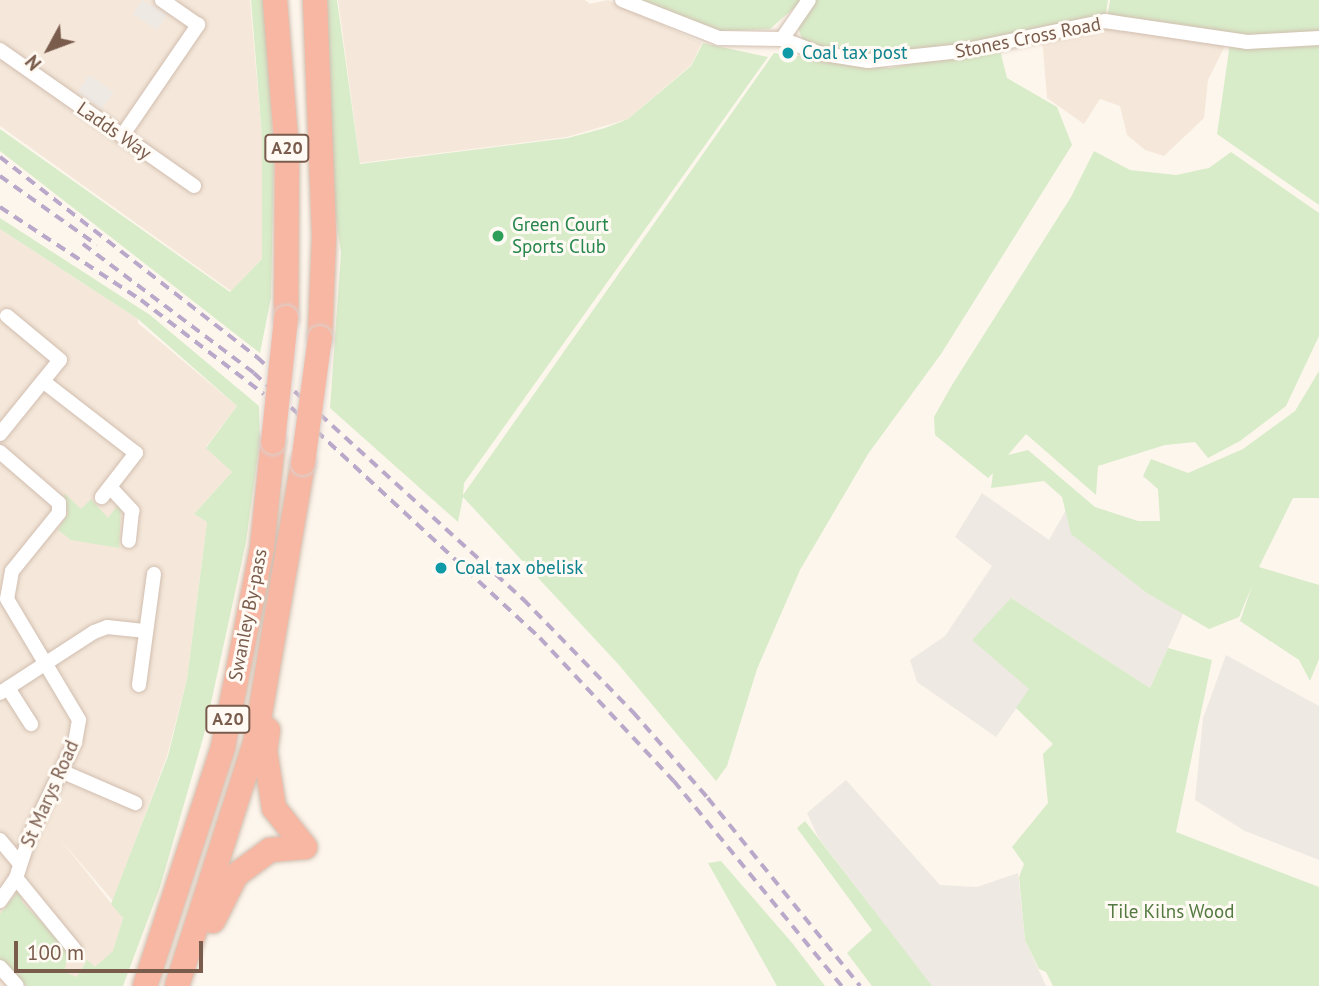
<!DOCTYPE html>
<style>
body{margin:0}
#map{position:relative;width:1319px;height:986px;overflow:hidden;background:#fdf6ec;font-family:"PT Sans",sans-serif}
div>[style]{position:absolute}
.residential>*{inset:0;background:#f5e8da}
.industrial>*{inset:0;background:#efe9e4;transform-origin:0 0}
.green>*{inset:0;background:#d8ecc9}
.roads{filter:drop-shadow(0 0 2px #d1beb0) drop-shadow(0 0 2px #d1beb0)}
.street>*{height:14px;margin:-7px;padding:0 7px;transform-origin:7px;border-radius:7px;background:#fff}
.highway>*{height:24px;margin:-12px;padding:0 12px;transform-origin:12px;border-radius:12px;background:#f7b7a3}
.rail>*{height:3.5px;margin-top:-1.75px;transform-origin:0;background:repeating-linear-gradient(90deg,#b9a8c9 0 10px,transparent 0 17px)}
.bridges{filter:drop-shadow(0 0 2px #dad1cd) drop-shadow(0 0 2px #dad1cd)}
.highway-bridge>*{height:24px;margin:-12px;padding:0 12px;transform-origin:12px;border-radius:12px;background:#f7b7a3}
.dots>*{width:19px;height:19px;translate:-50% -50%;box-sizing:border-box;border:4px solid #fffaf3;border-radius:50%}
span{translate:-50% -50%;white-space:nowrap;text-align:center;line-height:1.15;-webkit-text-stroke:6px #fffaf3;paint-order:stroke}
.shield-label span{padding:2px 5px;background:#fffaf3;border:2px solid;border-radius:5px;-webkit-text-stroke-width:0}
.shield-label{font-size:18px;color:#7a5c4d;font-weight:700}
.street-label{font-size:19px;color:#7a5c4d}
.culture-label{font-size:19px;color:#0d838f}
.left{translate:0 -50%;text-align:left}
.leisure-label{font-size:19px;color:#27864d}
.park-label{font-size:19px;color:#537a41}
.north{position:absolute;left:14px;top:14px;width:70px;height:70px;-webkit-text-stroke:5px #fffaf3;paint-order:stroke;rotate:229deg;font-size:19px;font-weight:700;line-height:28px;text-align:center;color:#7a5c4d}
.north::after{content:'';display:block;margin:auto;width:24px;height:32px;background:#7a5c4d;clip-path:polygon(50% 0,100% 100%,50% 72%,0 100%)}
.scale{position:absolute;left:14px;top:941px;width:189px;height:32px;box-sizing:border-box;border:4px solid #7a5c4d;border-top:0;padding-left:9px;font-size:21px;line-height:24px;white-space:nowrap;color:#7a5c4d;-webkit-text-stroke:5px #fffaf3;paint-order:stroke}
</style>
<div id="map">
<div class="residential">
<div style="clip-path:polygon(0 0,250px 0,262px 137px,262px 259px,231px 291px,0 126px)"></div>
<div style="clip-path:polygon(338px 0,585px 0,590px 4px,608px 0,702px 43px,691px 65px,628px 119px,567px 137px,360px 163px)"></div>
<div style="clip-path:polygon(1083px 29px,1118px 29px,1226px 44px,1208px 80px,1204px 118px,1164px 156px,1145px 150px,1127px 135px,1120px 106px,1100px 99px,1084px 124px,1047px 98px,1042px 37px)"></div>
<div style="clip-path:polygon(0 229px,138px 319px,138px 323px,237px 406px,206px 447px,232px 472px,194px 514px,207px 522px,187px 679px,167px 756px,113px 901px,60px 839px,123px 918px,103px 986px,0 986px)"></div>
</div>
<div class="industrial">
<div style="clip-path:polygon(142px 0,168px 14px,157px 30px,133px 14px)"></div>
<div style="left:89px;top:75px;width:30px;height:21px;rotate:34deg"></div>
<div style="clip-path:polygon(982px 493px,1049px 540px,1070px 503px,1188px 603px,1150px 688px,1011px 598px,1030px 689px,996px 737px,917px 682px,910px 660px,945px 636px,992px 566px,955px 537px)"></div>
<div style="clip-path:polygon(1226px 655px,1319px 706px,1319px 860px,1245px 831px,1195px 800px,1203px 718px)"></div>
<div style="clip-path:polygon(846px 780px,940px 885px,977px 887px,1018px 873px,1025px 940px,1046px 986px,931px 986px,818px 837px,807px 813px)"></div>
</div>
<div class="green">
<div style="clip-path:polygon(251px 0,264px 0,274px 155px,271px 298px,260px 353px,0 151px,0 129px,230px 292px,262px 259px,262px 137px)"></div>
<div style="clip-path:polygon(316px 0,337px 0,360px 164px,568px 138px,605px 128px,628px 119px,691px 66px,703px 43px,768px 57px,464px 483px,463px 495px,774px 53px,890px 68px,999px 46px,1007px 78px,1057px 107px,1072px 145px,941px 354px,868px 454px,800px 570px,757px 669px,727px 766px,716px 781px,619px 665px,463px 497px,458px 522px,330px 408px,341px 253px,323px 129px)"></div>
<div style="clip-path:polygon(636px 0,803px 0,770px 29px,721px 31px)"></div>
<div style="clip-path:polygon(811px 0,1108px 0,1105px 20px,888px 60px,805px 47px,796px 22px)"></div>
<div style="clip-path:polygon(1110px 0,1319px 0,1319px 205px,1217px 134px,1231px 36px,1107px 18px)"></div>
<div style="clip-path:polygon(1094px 151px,1130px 170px,1176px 175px,1209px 168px,1231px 152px,1319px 213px,1319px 336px,1286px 406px,1240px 441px,1208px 458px,1195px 442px,1165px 445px,1098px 466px,1096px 495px,1026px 434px,1008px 455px,1028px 450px,1095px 507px,1138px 521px,1160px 521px,1158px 489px,1143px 476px,1151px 459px,1188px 473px,1243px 449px,1295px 411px,1319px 371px,1319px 498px,1293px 498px,1259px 567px,1319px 585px,1319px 659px,1310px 681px,1299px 660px,1240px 621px,1252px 586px,1239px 617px,1209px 629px,1147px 593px,1071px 534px,1062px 497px,1044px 481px,991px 488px,993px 473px,988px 478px,935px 435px,934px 417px,952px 385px,1071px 197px)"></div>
<div style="clip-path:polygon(0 218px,150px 315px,259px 406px,260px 439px,246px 542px,204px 735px,160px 887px,123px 986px,27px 986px,0 965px,0 914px,20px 889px,22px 902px,69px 951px,64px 972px,77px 977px,87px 960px,95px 967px,113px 951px,123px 918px,111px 904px,168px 756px,187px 679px,207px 522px,194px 514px,232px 472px,206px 448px,237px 406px,138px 319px,0 229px)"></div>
<div style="clip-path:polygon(64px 493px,81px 509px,91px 499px,108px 518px,117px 506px,121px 508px,119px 548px,71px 540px,58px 530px,68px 513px)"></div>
<div style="clip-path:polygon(1011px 598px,1150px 688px,1168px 648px,1212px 660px,1176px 832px,1319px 887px,1319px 986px,1053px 986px,1046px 972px,1039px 969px,1025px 940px,1019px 877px,1024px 864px,1012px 847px,1048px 803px,1043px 754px,1053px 744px,1016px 708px,1029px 689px,972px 640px)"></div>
<div style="clip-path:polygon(805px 821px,886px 926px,932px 986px,872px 986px,847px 953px,872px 930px,797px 828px)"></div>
<div style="clip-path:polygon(721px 861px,793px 944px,825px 986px,777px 986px,708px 863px)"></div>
</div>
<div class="roads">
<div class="street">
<div style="left:622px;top:0;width:104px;rotate:21.4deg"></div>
<div style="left:719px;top:38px;width:63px;rotate:0.9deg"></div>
<div style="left:782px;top:39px;width:39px;rotate:21deg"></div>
<div style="left:818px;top:53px;width:51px;rotate:9.1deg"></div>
<div style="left:868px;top:61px;width:95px;rotate:-6.1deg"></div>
<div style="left:962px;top:51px;width:146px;rotate:-11.8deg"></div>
<div style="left:1105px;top:21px;width:144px;rotate:8.4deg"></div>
<div style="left:1247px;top:42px;width:72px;rotate:-3.2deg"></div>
<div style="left:782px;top:39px;width:47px;rotate:-55.3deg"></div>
<div style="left:0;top:50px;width:237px;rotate:35deg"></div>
<div style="left:122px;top:136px;width:135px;rotate:-55.6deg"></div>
<div style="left:198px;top:25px;width:44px;rotate:-145.2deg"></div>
<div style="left:44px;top:382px;width:116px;rotate:37.7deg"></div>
<div style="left:136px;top:453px;width:56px;rotate:127.7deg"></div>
<div style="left:0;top:434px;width:95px;rotate:-51deg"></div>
<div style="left:60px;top:360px;width:69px;rotate:-140.3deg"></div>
<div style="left:0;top:452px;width:78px;rotate:40.8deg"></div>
<div style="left:59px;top:503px;width:10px;rotate:90deg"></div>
<div style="left:59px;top:513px;width:75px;rotate:129deg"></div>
<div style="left:12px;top:571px;width:28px;rotate:100deg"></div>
<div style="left:7px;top:599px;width:141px;rotate:59.2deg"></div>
<div style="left:79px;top:720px;width:22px;rotate:100deg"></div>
<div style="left:75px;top:742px;width:103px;rotate:115.8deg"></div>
<div style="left:30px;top:835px;width:45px;rotate:108deg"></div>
<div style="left:16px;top:878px;width:93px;rotate:50.7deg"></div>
<div style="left:110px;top:487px;width:33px;rotate:47deg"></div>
<div style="left:132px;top:511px;width:30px;rotate:96deg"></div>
<div style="left:139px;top:685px;width:112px;rotate:-82.3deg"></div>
<div style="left:8px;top:688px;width:43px;rotate:57.4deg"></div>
<div style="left:0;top:693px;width:112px;rotate:-33deg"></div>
<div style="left:94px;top:632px;width:14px;rotate:-21deg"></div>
<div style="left:107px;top:627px;width:37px;rotate:6deg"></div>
<div style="left:61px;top:771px;width:81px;rotate:23.4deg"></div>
<div style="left:0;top:840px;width:31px;rotate:50deg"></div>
<div style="left:0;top:901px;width:28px;rotate:-55deg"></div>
<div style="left:0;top:967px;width:25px;rotate:48deg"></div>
</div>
<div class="highway">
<div style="left:275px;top:0;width:153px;rotate:85.5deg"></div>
<div style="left:287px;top:153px;width:165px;rotate:90.3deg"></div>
<div style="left:315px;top:0;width:237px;rotate:87.8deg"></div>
<div style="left:324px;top:237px;width:101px;rotate:92.3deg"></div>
<div style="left:268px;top:730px;width:21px;rotate:98deg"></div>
<div style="left:265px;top:751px;width:58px;rotate:81deg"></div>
<div style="left:274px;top:808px;width:50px;rotate:51.5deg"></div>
<div style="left:213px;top:921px;width:51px;rotate:-63.4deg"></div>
<div style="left:236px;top:875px;width:42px;rotate:-36.3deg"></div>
<div style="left:270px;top:850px;width:35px;rotate:-5deg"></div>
<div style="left:145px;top:986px;width:251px;rotate:-71.9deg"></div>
<div style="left:223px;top:747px;width:203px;rotate:-78.9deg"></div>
<div style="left:262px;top:548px;width:107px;rotate:-84.1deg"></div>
<div style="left:177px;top:986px;width:255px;rotate:-72.2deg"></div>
<div style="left:255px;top:743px;width:284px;rotate:-80.3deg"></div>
</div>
</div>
<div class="rail">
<div style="left:0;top:157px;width:326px;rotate:37.9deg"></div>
<div style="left:257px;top:357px;width:360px;rotate:42.3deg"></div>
<div style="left:523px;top:599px;width:158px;rotate:45.8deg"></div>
<div style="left:633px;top:712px;width:114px;rotate:48.9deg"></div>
<div style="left:708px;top:798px;width:242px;rotate:51deg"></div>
<div style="left:0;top:176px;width:119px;rotate:35.4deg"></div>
<div style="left:0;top:207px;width:169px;rotate:33.4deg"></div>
<div style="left:141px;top:300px;width:155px;rotate:37.4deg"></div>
<div style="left:83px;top:244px;width:214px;rotate:37deg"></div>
<div style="left:254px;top:373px;width:390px;rotate:42.8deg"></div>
<div style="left:540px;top:638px;width:196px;rotate:46.9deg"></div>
<div style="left:674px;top:781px;width:265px;rotate:50.7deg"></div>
</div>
<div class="bridges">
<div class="highway-bridge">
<div style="left:273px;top:442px;width:125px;rotate:-84deg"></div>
<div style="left:303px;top:463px;width:126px;rotate:-82.3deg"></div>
</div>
</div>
<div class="dots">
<div style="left:788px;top:53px;background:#0f9aa8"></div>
<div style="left:498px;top:236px;background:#2e9e5b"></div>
<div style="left:441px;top:568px;background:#0f9aa8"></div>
</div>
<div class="shield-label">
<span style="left:287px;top:148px">A20</span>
<span style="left:228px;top:719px">A20</span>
</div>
<div class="street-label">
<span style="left:1028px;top:38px;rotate:-11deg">Stones Cross Road</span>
<span style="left:114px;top:131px;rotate:35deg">Ladds Way</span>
<span style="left:248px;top:615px;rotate:-79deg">Swanley By-pass</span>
<span style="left:50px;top:794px;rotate:-66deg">St Marys Road</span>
</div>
<div class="culture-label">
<span class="left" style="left:802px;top:53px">Coal tax post</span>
<span class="left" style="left:455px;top:568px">Coal tax obelisk</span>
</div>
<div class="leisure-label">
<span class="left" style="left:512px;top:236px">Green Court<br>Sports Club</span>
</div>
<div class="park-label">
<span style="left:1171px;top:912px">Tile Kilns Wood</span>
</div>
<div class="north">N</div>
<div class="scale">100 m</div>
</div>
